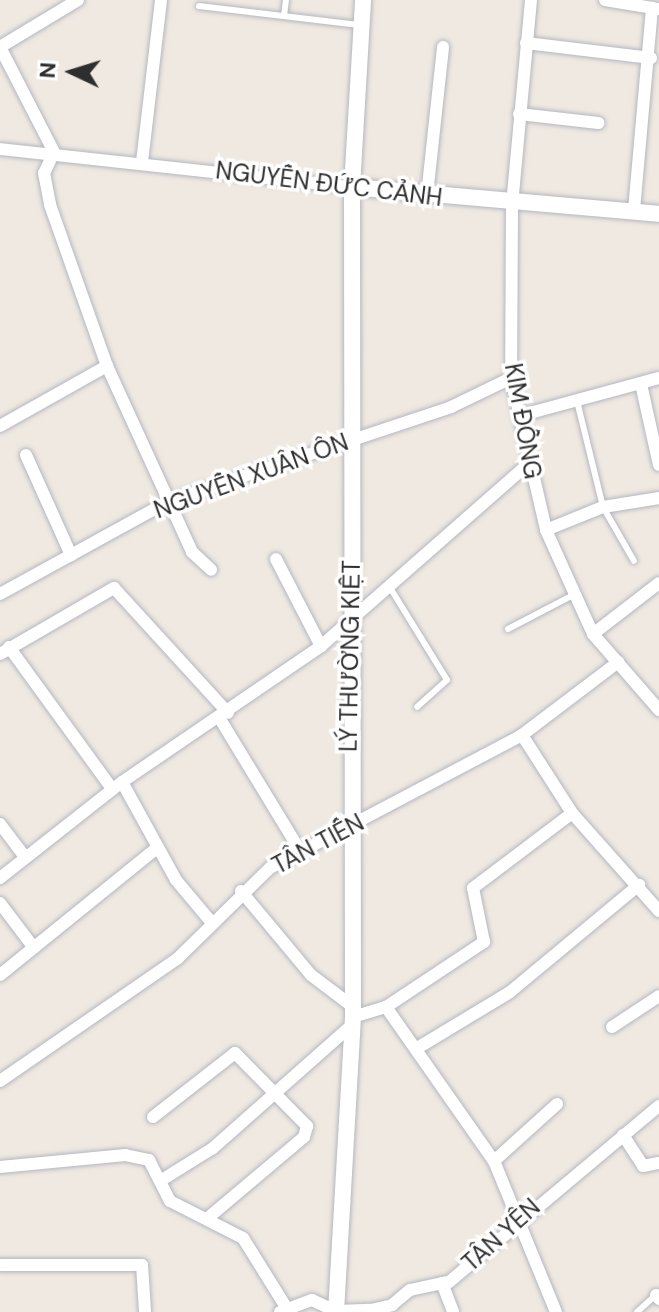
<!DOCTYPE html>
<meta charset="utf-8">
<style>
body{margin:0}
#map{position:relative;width:659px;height:1312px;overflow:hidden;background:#efe9e1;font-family:"DM Sans",sans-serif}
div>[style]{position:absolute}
.roads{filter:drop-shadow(0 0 2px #b4b7c1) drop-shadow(0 0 2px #b4b7c1)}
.service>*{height:6px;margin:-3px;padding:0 3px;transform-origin:3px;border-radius:3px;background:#fff}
.minor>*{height:12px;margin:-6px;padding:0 6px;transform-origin:6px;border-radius:6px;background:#fff}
.tertiary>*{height:16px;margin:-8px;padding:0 8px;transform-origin:8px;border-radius:8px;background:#fff}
span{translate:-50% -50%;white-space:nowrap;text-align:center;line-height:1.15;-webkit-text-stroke:7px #fff;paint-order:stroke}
.street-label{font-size:24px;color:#2e2e2e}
.north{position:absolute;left:32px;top:32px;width:80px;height:80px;-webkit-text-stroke:6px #fff;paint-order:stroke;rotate:274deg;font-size:22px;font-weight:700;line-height:32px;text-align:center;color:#2e2e2e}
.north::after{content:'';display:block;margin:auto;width:28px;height:36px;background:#2e2e2e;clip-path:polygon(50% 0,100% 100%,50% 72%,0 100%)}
</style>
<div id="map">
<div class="roads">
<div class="service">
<div style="left:199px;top:6px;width:161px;rotate:6.8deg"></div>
<div style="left:284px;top:16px;width:16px;rotate:-83deg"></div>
<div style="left:577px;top:401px;width:109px;rotate:76.2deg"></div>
<div style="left:603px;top:507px;width:62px;rotate:60.1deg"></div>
<div style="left:389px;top:586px;width:110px;rotate:58.3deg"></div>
<div style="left:447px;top:680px;width:40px;rotate:138deg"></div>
<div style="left:508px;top:629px;width:76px;rotate:-27.6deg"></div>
<div style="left:637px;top:1312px;width:25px;rotate:-42deg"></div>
</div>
<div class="minor">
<div style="left:531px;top:0;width:206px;rotate:95.3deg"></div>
<div style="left:512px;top:205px;width:173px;rotate:90.3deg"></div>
<div style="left:511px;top:378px;width:156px;rotate:77deg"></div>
<div style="left:546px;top:530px;width:114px;rotate:65.7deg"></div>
<div style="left:593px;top:634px;width:101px;rotate:49deg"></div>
<div style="left:605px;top:0;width:55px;rotate:9.5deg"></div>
<div style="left:526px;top:43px;width:126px;rotate:6.8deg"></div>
<div style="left:0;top:47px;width:118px;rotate:62.8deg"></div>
<div style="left:54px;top:152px;width:23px;rotate:115deg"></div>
<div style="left:44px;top:173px;width:33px;rotate:79deg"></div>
<div style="left:50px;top:205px;width:171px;rotate:70.5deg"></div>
<div style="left:107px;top:366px;width:205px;rotate:65.4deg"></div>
<div style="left:192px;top:552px;width:26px;rotate:43deg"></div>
<div style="left:0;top:47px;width:91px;rotate:-31.1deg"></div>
<div style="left:519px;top:114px;width:80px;rotate:6.5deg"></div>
<div style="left:0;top:149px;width:354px;rotate:6.2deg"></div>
<div style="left:142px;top:162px;width:163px;rotate:-83.3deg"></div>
<div style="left:427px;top:195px;width:149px;rotate:-83.8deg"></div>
<div style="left:634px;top:210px;width:203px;rotate:-84.9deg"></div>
<div style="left:641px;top:384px;width:83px;rotate:77.5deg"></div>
<div style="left:519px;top:416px;width:145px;rotate:-15.2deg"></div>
<div style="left:0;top:426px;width:123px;rotate:-29.3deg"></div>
<div style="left:26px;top:455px;width:110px;rotate:65.8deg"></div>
<div style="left:546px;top:530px;width:61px;rotate:-22deg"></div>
<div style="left:603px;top:507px;width:57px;rotate:-9.1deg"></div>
<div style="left:276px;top:559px;width:98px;rotate:62.7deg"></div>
<div style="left:0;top:594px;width:193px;rotate:-28.8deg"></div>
<div style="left:169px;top:501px;width:297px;rotate:-18.4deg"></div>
<div style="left:451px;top:407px;width:67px;rotate:-25.8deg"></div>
<div style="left:593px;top:634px;width:83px;rotate:-37.7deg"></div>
<div style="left:9px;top:647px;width:175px;rotate:54deg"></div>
<div style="left:0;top:654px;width:132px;rotate:-30.1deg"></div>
<div style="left:114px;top:588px;width:169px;rotate:47.6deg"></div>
<div style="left:220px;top:719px;width:152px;rotate:58.7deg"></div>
<div style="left:522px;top:735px;width:93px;rotate:57.3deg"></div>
<div style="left:572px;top:813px;width:131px;rotate:48.4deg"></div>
<div style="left:122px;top:782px;width:112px;rotate:61.1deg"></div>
<div style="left:176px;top:880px;width:56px;rotate:50.1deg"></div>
<div style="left:0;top:824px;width:41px;rotate:52.9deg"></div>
<div style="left:0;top:878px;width:155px;rotate:-38.2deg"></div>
<div style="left:122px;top:782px;width:241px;rotate:-34.3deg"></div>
<div style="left:321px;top:646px;width:277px;rotate:-41.3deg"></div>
<div style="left:241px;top:891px;width:109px;rotate:50.2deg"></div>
<div style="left:311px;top:975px;width:51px;rotate:37.1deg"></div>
<div style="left:0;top:903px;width:56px;rotate:52.9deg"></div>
<div style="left:0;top:975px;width:203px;rotate:-39deg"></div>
<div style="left:386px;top:1007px;width:188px;rotate:55deg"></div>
<div style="left:494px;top:1161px;width:163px;rotate:67.7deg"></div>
<div style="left:353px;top:1017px;width:34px;rotate:-17deg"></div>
<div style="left:386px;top:1007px;width:118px;rotate:-33.6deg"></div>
<div style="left:484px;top:942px;width:55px;rotate:-101.5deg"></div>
<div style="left:473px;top:888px;width:124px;rotate:-37.1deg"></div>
<div style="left:612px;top:1027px;width:56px;rotate:-33.4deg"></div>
<div style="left:419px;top:1047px;width:106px;rotate:-31.1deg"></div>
<div style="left:510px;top:992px;width:168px;rotate:-39.7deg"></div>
<div style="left:0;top:1081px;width:216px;rotate:-34.6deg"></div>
<div style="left:178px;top:958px;width:129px;rotate:-44.4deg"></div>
<div style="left:270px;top:868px;width:285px;rotate:-27.8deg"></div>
<div style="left:522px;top:735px;width:121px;rotate:-37.2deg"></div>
<div style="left:153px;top:1117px;width:104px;rotate:-38deg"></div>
<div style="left:235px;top:1053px;width:103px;rotate:45.4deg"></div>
<div style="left:307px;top:1126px;width:11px;rotate:105deg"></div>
<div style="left:304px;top:1137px;width:124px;rotate:139.9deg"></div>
<div style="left:623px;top:1135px;width:37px;rotate:57deg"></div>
<div style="left:643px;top:1166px;width:16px;rotate:-11deg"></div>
<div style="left:494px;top:1161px;width:85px;rotate:-42.1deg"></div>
<div style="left:0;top:1167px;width:126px;rotate:-5.5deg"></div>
<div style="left:125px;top:1155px;width:25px;rotate:12deg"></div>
<div style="left:149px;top:1160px;width:46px;rotate:62.9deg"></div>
<div style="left:170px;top:1201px;width:82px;rotate:26.9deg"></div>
<div style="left:243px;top:1238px;width:81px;rotate:58.1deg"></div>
<div style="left:160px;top:1181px;width:62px;rotate:-31.9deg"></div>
<div style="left:213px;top:1148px;width:184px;rotate:-41.5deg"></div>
<div style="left:0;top:1265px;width:142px"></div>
<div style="left:142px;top:1265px;width:47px;rotate:86.3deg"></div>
<div style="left:442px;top:1283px;width:31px;rotate:69deg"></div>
<div style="left:656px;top:1295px;width:5px;rotate:53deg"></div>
<div style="left:280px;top:1312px;width:34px;rotate:-21deg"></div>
<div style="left:312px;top:1300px;width:26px;rotate:25deg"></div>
<div style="left:336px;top:1311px;width:35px;rotate:-2deg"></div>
<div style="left:371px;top:1310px;width:22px;rotate:-13deg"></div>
<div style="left:392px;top:1305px;width:23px;rotate:-40deg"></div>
<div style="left:410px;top:1290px;width:40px;rotate:-12deg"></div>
<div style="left:449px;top:1282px;width:274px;rotate:-40deg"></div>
</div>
<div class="tertiary">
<div style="left:352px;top:187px;width:308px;rotate:5deg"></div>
<div style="left:336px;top:1312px;width:295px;rotate:-86.7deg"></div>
<div style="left:353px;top:1017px;width:830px;rotate:-90.07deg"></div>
<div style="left:352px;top:187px;width:187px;rotate:-86.6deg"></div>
</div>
</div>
<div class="street-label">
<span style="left:329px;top:184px;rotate:7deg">NGUYỄN ĐỨC CẢNH</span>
<span style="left:523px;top:421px;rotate:80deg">KIM ĐỒNG</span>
<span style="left:251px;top:476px;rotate:-20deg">NGUYỄN XUÂN ÔN</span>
<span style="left:350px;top:656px;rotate:-89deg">LÝ THƯỜNG KIỆT</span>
<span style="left:318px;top:844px;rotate:-28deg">TÂN TIẾN</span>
<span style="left:501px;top:1235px;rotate:-42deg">TÂN YÊN</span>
</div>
<div class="north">N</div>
</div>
